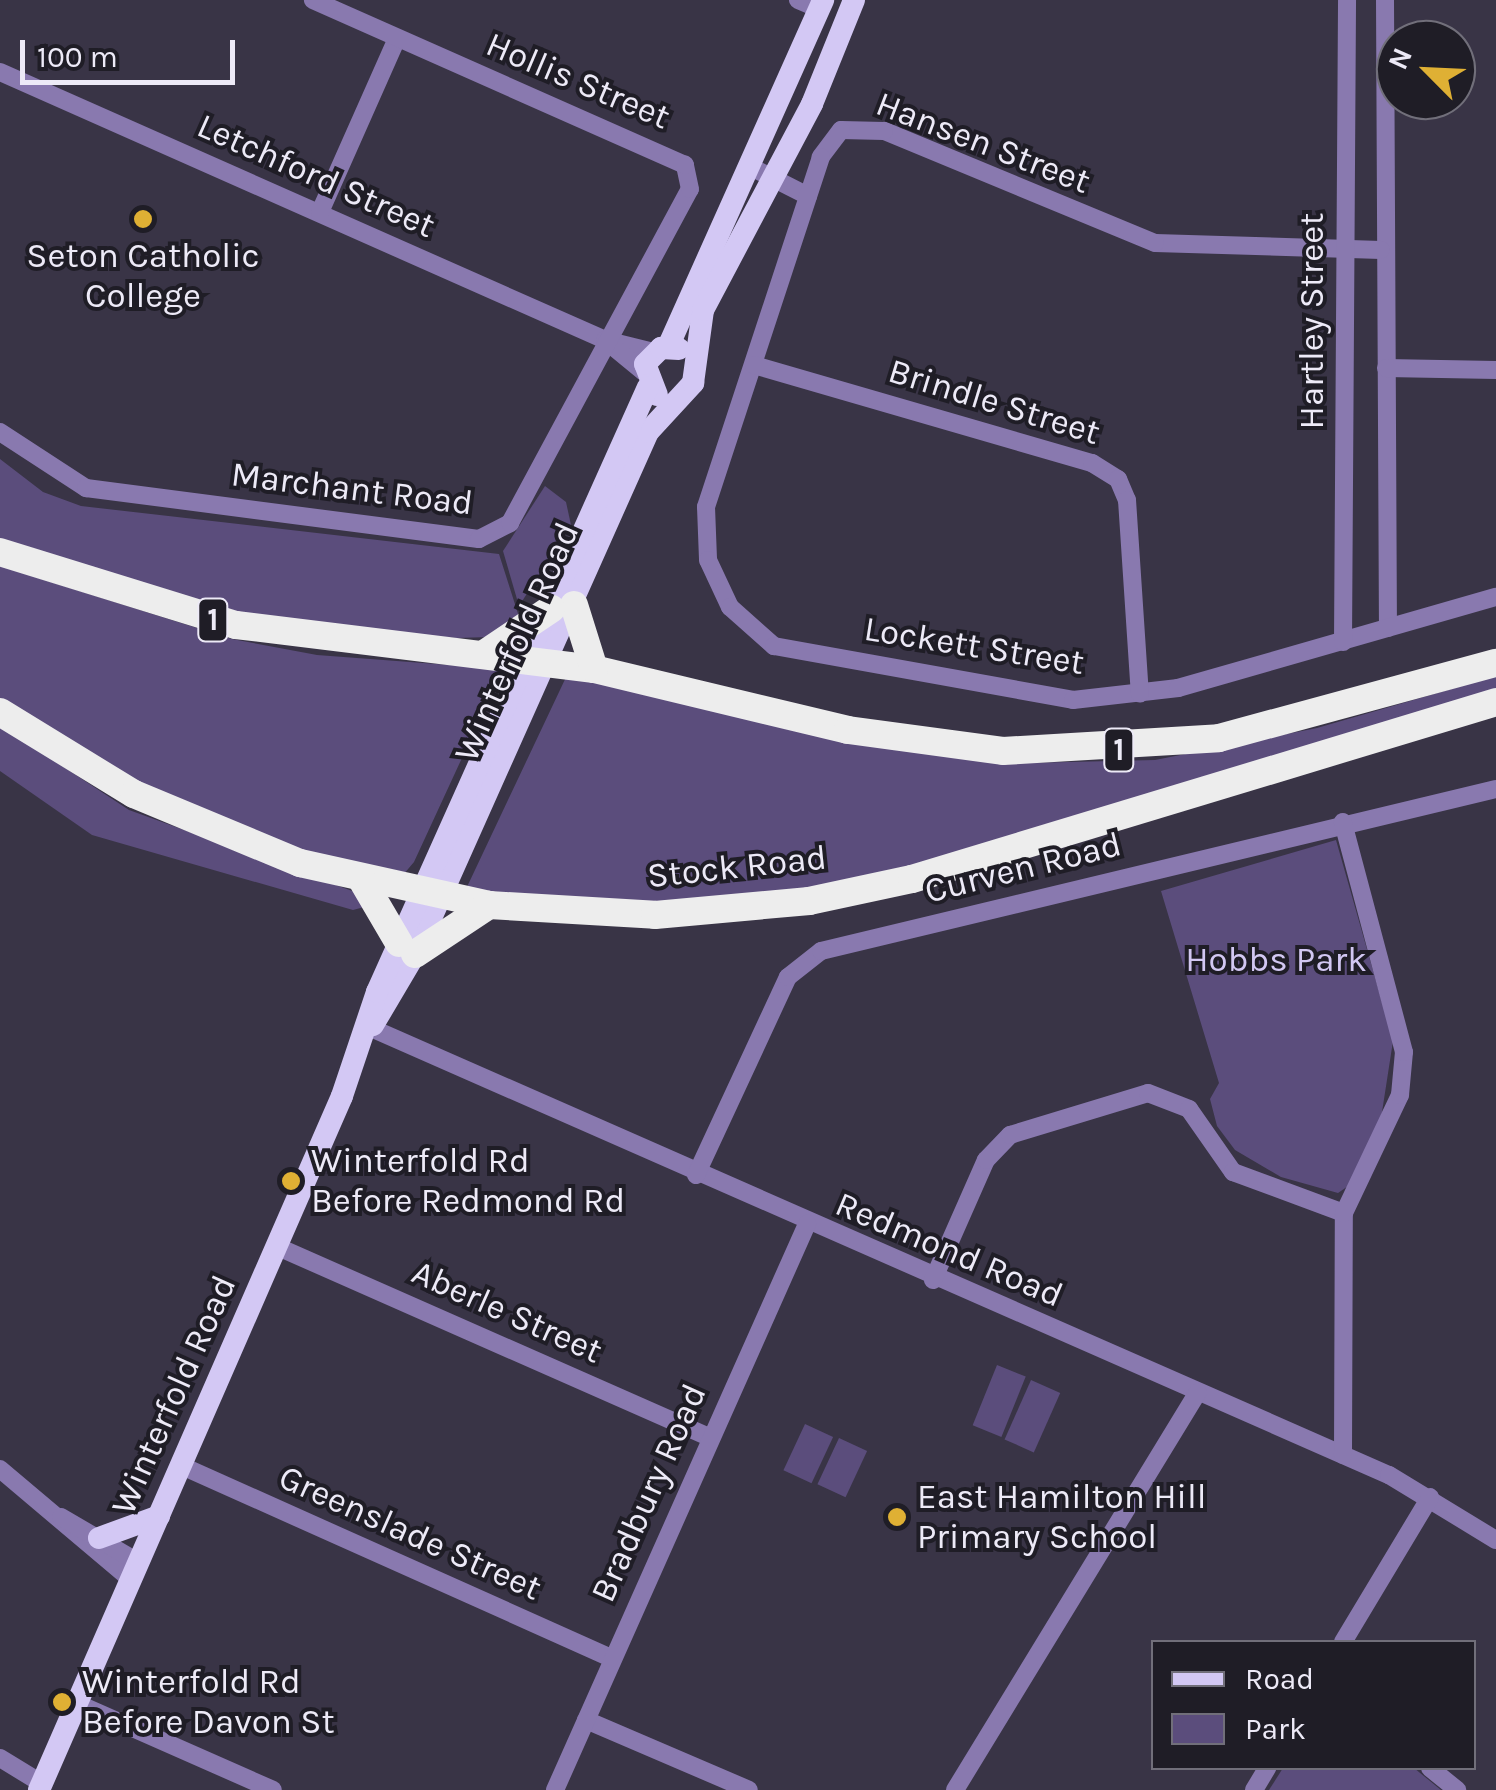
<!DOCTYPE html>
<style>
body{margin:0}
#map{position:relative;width:1496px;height:1790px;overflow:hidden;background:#393446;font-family:Karla,sans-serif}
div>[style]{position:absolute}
.green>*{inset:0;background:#5b4d7c;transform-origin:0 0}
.minor>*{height:18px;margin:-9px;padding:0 9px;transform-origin:9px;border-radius:9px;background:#8979af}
.major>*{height:22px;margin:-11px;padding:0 11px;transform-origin:11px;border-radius:11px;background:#d3c8f4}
.highway>*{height:28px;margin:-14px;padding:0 14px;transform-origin:14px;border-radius:14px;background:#ededed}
.dots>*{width:28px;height:28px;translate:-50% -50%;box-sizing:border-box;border:5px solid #1f1d26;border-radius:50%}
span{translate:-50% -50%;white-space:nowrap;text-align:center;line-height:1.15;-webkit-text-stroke:8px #1f1d26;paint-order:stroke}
.shield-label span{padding:2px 8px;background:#1f1d26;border:2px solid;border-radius:8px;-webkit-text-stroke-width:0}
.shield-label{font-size:32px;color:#edeaf7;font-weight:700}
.street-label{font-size:35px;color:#edeaf7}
.poi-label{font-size:35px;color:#edeaf7}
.left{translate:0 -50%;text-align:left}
.park-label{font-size:35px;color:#d2c7f2}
.legend{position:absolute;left:1151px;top:1640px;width:325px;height:130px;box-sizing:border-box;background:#1f1d26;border:2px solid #716f7a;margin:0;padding:12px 18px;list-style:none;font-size:30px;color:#edeaf7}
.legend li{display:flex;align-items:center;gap:20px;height:50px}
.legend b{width:50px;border:2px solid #716f7a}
.north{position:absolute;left:1376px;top:20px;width:100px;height:100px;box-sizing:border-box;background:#1f1d26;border:2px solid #716f7a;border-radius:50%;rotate:294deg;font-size:28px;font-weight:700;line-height:40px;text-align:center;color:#edeaf7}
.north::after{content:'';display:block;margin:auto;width:35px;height:45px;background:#dfb034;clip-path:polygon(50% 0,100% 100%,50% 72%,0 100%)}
.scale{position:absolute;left:20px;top:40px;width:215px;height:45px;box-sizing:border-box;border:5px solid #edeaf7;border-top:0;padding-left:12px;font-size:30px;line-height:35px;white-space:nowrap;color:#edeaf7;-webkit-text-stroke:8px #1f1d26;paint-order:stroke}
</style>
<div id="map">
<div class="green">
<div style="clip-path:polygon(0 459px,43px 492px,81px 506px,499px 554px,520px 620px,490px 637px,456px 638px,263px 620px,0 540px)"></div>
<div style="clip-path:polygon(545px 486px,566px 502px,571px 525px,519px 606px,503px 551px)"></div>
<div style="clip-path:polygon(0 566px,232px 639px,317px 655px,503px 669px,414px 862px,403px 875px,332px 863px,151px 793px,0 701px)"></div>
<div style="clip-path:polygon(568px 673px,876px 746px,1025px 763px,1155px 760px,1317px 728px,1496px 676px,1496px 691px,913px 866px,786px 894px,609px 904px,466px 889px)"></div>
<div style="clip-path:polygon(0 725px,129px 810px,355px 892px,368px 906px,353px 910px,92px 835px,0 771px)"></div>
<div style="clip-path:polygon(1336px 840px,1393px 1041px,1380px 1125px,1354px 1182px,1338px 1193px,1281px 1177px,1235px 1150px,1217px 1126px,1210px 1099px,1219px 1083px,1161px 891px)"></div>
<div style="left:997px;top:1365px;width:31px;height:65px;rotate:22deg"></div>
<div style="left:1031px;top:1380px;width:32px;height:65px;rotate:24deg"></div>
<div style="left:805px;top:1424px;width:31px;height:51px;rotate:25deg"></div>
<div style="left:839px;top:1438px;width:31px;height:51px;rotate:25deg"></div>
<div style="clip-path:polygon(1283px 1768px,1414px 1768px,1441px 1790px,1269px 1790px)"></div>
</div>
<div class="minor">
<div style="left:798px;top:0;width:23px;rotate:23deg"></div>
<div style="left:1385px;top:0;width:628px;rotate:89.73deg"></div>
<div style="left:0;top:72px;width:662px;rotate:23.89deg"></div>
<div style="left:605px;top:340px;width:50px;rotate:13.8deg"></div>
<div style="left:751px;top:167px;width:64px;rotate:27deg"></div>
<div style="left:320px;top:212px;width:190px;rotate:-66.1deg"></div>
<div style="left:1381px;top:250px;width:226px;rotate:-178.2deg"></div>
<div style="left:1155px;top:243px;width:293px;rotate:-157.5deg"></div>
<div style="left:884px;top:131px;width:43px;rotate:-178.7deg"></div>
<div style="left:841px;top:130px;width:34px;rotate:127deg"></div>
<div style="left:821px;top:157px;width:368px;rotate:108.2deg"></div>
<div style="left:706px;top:507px;width:53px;rotate:87.8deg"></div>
<div style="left:708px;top:560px;width:52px;rotate:64.9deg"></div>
<div style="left:730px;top:607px;width:59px;rotate:41.6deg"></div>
<div style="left:774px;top:646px;width:304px;rotate:10.2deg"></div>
<div style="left:1073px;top:700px;width:106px;rotate:-6.5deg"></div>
<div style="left:1178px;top:688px;width:331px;rotate:-16deg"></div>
<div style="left:605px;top:340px;width:50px;rotate:39.4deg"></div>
<div style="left:754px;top:365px;width:352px;rotate:16.2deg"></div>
<div style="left:1092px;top:463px;width:31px;rotate:32deg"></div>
<div style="left:1118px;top:479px;width:23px;rotate:67deg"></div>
<div style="left:1127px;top:500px;width:194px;rotate:86.2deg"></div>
<div style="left:1386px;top:368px;width:110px;rotate:1deg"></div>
<div style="left:0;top:432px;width:103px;rotate:33.1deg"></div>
<div style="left:86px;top:488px;width:396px;rotate:7.4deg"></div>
<div style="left:479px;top:539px;width:35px;rotate:-27deg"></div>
<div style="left:510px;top:523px;width:379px;rotate:-61.7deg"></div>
<div style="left:690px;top:189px;width:25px;rotate:-102deg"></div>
<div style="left:685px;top:165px;width:407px;rotate:-156.1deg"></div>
<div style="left:1343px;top:642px;width:642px;rotate:-89.64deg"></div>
<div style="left:371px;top:1028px;width:1112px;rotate:23.71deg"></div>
<div style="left:1389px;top:1475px;width:125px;rotate:31.3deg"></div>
<div style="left:696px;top:1175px;width:218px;rotate:-65.1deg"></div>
<div style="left:788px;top:977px;width:42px;rotate:-38.2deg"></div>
<div style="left:821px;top:951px;width:694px;rotate:-13.5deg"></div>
<div style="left:278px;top:1247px;width:471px;rotate:23.8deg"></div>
<div style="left:933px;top:1280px;width:131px;rotate:-66.2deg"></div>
<div style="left:986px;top:1160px;width:35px;rotate:-46deg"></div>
<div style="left:1010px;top:1135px;width:144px;rotate:-16.9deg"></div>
<div style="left:1148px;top:1093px;width:44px;rotate:21.3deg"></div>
<div style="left:1189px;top:1109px;width:77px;rotate:55.1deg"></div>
<div style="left:1233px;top:1172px;width:118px;rotate:20.3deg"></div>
<div style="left:1343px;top:1455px;width:242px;rotate:-89.8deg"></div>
<div style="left:1344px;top:1213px;width:131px;rotate:-64.6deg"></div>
<div style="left:1400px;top:1095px;width:43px;rotate:-84.7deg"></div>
<div style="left:1404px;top:1052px;width:238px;rotate:-104.9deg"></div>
<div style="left:182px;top:1466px;width:470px;rotate:24.1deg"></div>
<div style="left:0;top:1469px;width:170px;rotate:40.2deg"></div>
<div style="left:61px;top:1517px;width:89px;rotate:30.3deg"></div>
<div style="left:1343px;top:1642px;width:169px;rotate:-59deg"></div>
<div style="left:76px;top:1703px;width:215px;rotate:23.8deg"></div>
<div style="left:586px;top:1720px;width:177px;rotate:23.2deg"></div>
<div style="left:0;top:1758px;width:48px;rotate:31.4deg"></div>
<div style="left:1430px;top:1768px;width:35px;rotate:39deg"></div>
<div style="left:555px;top:1790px;width:620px;rotate:-66deg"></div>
<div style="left:955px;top:1790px;width:466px;rotate:-58.6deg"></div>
<div style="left:1254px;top:1790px;width:26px;rotate:-59deg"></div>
</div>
<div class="major">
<div style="left:668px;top:347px;width:380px;rotate:-65.9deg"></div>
<div style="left:657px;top:395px;width:33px;rotate:-111deg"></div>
<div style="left:645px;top:364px;width:23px;rotate:-45deg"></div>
<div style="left:661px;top:348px;width:18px;rotate:3deg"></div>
<div style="left:373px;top:1025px;width:82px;rotate:-59.4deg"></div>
<div style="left:415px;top:954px;width:572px;rotate:-65.95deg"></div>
<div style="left:648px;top:432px;width:67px;rotate:-47.4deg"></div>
<div style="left:693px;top:383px;width:74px;rotate:-82.2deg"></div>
<div style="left:703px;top:310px;width:233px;rotate:-62.1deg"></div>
<div style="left:812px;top:104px;width:112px;rotate:-68deg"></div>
<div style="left:99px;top:1538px;width:64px;rotate:-20.1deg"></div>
<div style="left:39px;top:1790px;width:757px;rotate:-66.41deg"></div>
<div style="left:342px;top:1096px;width:110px;rotate:-71.4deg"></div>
<div style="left:377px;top:992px;width:663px;rotate:-65.87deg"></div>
</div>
<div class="highway">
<div style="left:0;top:552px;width:247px;rotate:17.2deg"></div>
<div style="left:236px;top:625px;width:361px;rotate:7deg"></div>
<div style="left:594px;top:669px;width:261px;rotate:13.5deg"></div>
<div style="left:848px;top:730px;width:156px;rotate:7.7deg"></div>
<div style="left:1003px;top:751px;width:216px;rotate:-3.4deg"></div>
<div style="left:1219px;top:738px;width:287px;rotate:-15.2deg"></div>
<div style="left:574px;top:605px;width:67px;rotate:72.6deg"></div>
<div style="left:484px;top:654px;width:81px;rotate:-33.9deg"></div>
<div style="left:0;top:712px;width:157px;rotate:31.5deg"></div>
<div style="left:134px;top:794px;width:180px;rotate:22.6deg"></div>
<div style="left:300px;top:863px;width:194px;rotate:12.5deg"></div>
<div style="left:489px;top:905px;width:166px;rotate:3.4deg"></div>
<div style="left:655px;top:915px;width:155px;rotate:-5.2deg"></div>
<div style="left:809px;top:901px;width:105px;rotate:-12.1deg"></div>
<div style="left:912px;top:879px;width:610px;rotate:-16.86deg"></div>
<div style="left:362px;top:880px;width:73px;rotate:59.6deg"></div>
<div style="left:415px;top:954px;width:89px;rotate:-33.5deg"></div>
</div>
<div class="dots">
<div style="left:143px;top:219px;background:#dfb034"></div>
<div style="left:291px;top:1181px;background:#dfb034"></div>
<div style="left:897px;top:1517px;background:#dfb034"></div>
<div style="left:62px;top:1702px;background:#dfb034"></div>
</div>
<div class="shield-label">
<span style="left:213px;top:620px">1</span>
<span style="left:1119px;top:750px">1</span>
</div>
<div class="street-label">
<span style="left:578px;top:81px;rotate:23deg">Hollis Street</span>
<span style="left:983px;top:143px;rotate:21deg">Hansen Street</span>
<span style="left:316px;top:176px;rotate:24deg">Letchford Street</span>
<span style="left:1312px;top:321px;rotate:-90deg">Hartley Street</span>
<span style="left:994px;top:402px;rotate:17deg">Brindle Street</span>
<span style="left:352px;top:489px;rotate:7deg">Marchant Road</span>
<span style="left:517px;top:642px;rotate:-66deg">Winterfold Road</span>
<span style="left:974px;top:646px;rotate:9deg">Lockett Street</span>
<span style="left:737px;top:867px;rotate:-6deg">Stock Road</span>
<span style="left:1023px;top:868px;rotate:-14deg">Curven Road</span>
<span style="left:949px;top:1250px;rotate:23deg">Redmond Road</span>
<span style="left:507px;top:1312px;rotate:24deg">Aberle Street</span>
<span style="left:174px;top:1395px;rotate:-66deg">Winterfold Road</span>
<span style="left:649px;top:1493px;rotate:-66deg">Bradbury Road</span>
<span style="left:410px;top:1533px;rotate:24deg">Greenslade Street</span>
</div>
<div class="poi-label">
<span style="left:143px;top:276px">Seton Catholic<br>College</span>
<span class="left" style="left:311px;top:1181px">Winterfold Rd<br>Before Redmond Rd</span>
<span class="left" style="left:917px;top:1517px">East Hamilton Hill<br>Primary School</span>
<span class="left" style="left:82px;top:1702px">Winterfold Rd<br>Before Davon St</span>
</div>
<div class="park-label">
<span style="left:1276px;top:960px">Hobbs Park</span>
</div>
<ul class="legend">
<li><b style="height:12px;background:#d3c8f4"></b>Road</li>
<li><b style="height:28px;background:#5b4d7c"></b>Park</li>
</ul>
<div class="north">N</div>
<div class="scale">100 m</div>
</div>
